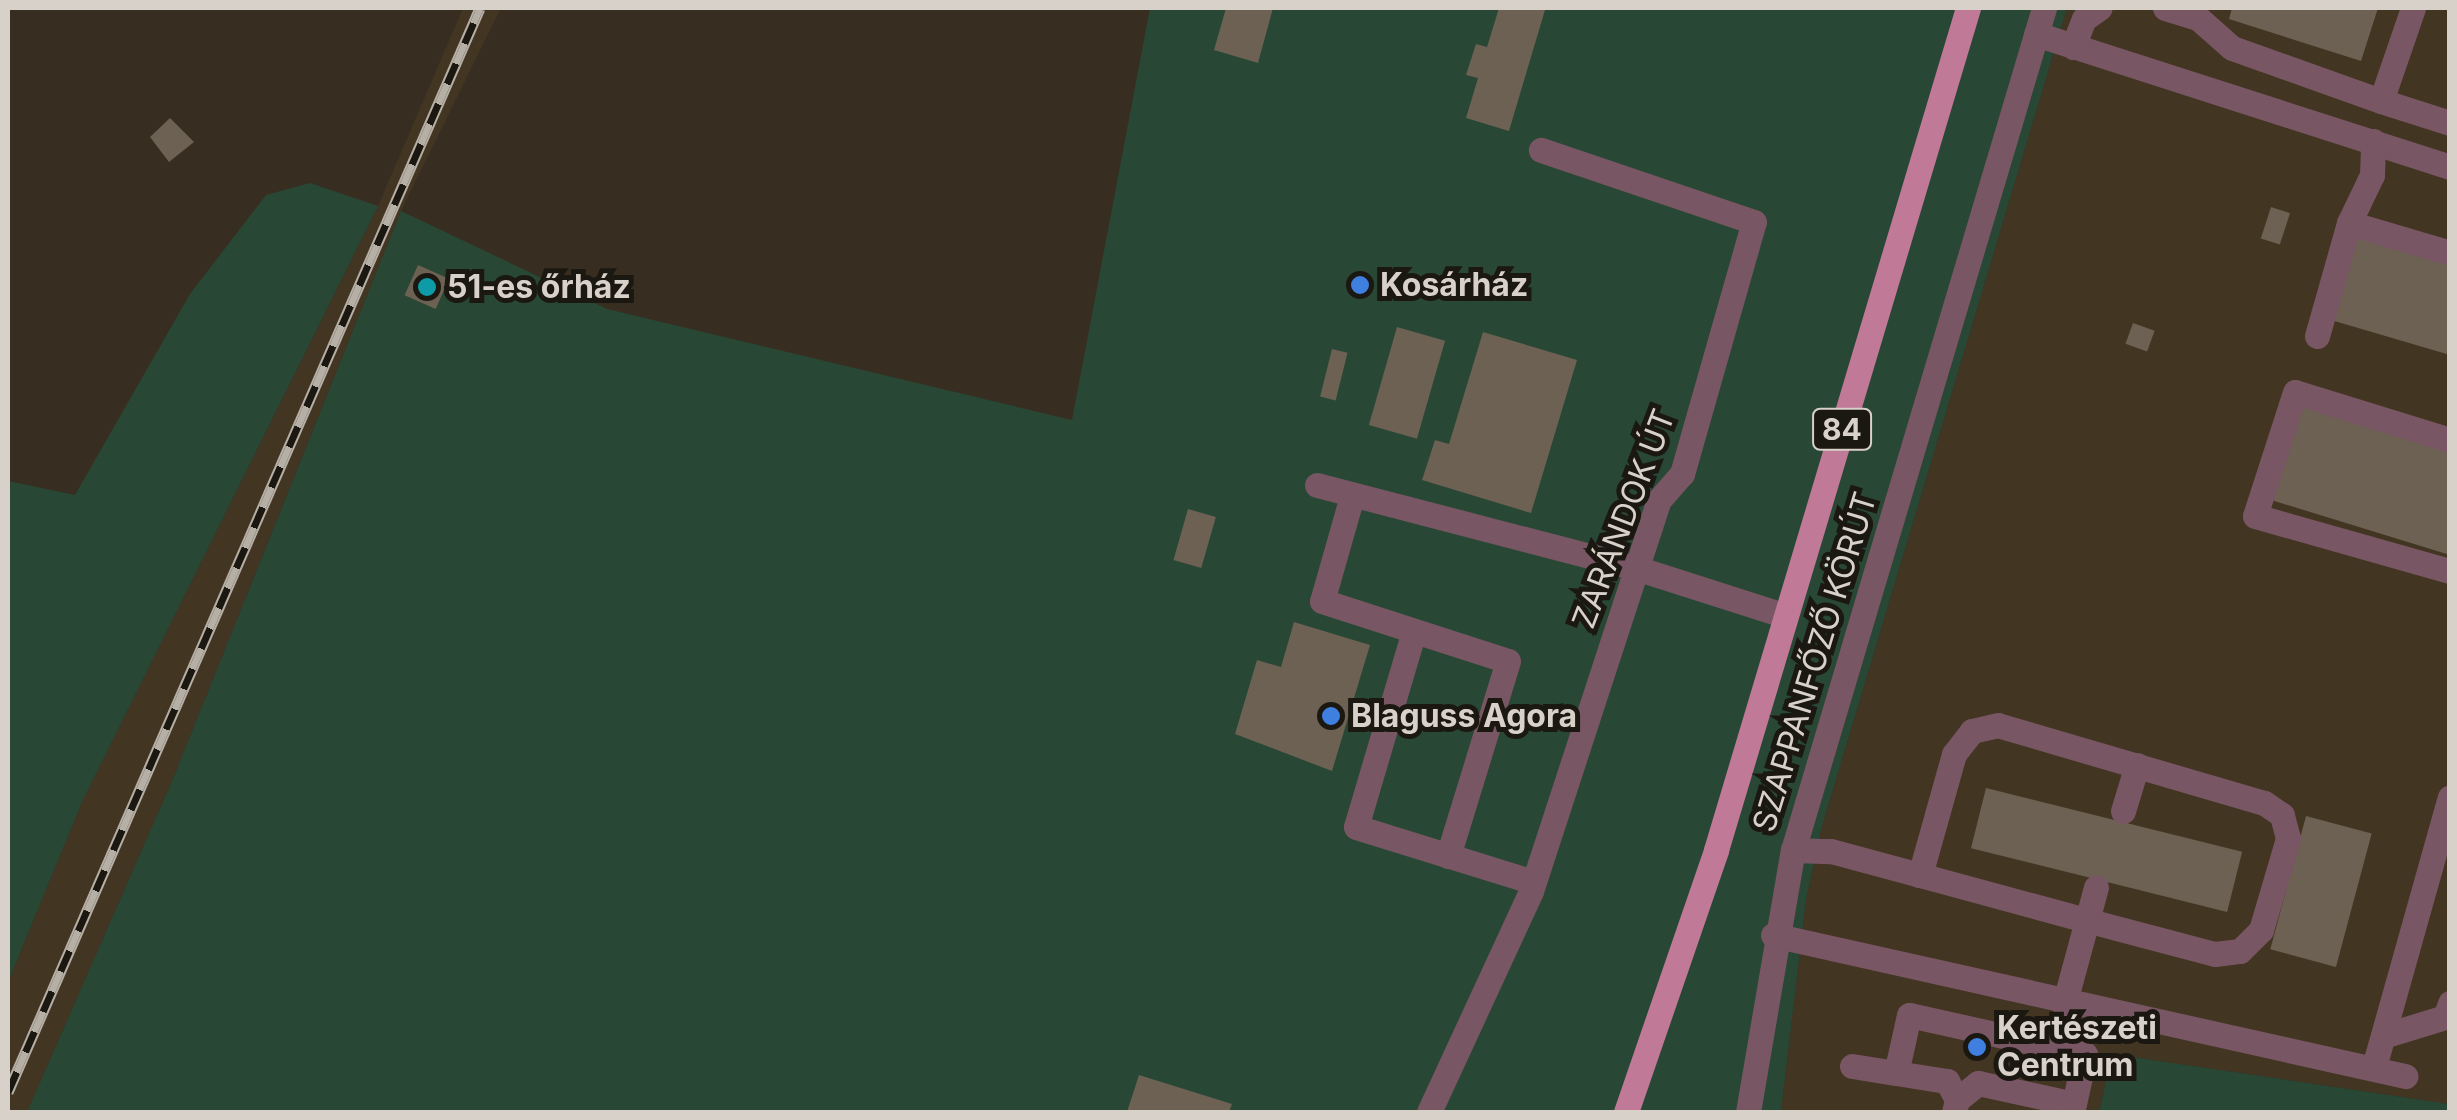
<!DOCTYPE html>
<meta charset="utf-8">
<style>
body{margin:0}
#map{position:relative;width:2457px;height:1120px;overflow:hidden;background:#372e21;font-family:Inter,sans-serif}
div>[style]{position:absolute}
.built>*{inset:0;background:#423522}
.green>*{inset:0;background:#294735}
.building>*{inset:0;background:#6c6153;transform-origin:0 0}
.minor>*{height:25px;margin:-12.5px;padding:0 12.5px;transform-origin:12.5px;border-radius:12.5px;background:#795663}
.major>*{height:25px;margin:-12.5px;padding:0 12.5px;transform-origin:12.5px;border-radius:12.5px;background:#c07996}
.rail>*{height:11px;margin-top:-5.5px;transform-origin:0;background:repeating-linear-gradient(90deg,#1b1711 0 22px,#b6afa6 0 44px);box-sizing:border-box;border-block:2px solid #b6afa6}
.dots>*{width:28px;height:28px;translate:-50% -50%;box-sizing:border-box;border:5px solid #1b1711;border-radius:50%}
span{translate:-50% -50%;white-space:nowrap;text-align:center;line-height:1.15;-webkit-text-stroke:10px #1b1711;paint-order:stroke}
.shield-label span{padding:2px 8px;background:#1b1711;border:2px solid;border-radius:8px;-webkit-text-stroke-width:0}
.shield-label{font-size:30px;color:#d8d1ca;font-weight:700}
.poi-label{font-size:32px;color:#d8d1ca;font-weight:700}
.left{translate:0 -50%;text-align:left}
.street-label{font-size:32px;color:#d8d1ca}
.frame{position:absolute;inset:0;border:10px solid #d8d1ca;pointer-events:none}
</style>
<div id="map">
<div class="built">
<div style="clip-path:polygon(463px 8px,501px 8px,401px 211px,172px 781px,27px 1112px,8px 1112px,8px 982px,82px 802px,378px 206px)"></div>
<div style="clip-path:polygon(2067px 8px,2449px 8px,2449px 1104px,2112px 1054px,2099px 1112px,1781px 1112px,1806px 900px,1821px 830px)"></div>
</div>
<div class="green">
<div style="clip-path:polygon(1150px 8px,2067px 8px,1821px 830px,1806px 900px,1781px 1112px,27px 1112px,172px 781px,401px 211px,607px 309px,1072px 420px)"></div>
<div style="clip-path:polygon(310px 183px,378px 206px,82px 802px,8px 982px,8px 481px,75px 495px,190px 294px,266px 195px)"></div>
<div style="clip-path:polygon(2112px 1054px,2449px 1104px,2449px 1112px,2099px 1112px)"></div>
</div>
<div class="building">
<div style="clip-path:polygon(1226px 8px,1273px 8px,1258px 63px,1214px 50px)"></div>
<div style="clip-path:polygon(1499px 8px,1545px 10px,1509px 131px,1466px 118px,1478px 78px,1466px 75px,1476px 44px,1487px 47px)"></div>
<div style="clip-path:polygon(2232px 8px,2378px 8px,2361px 61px,2229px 19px)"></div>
<div style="clip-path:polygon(170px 118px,194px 142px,169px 162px,150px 137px)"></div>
<div style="left:2271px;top:207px;width:20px;height:33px;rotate:18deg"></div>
<div style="clip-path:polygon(2357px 232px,2450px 260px,2450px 355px,2331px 320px)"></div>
<div style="left:418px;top:265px;width:34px;height:33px;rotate:24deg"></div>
<div style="left:2133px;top:323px;width:23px;height:22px;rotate:20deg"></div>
<div style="left:1397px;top:327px;width:50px;height:102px;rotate:16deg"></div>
<div style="clip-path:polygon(1483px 332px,1577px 360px,1531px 513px,1422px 480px,1435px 440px,1449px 444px)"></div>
<div style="left:1332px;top:349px;width:16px;height:49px;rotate:14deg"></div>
<div style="clip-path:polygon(2297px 402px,2450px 449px,2450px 555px,2268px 499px)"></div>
<div style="left:1188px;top:509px;width:29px;height:53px;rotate:16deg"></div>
<div style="clip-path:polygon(1294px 622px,1370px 645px,1332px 771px,1235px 734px,1257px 660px,1281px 667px)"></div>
<div style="left:1986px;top:788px;width:264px;height:62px;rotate:14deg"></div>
<div style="left:2306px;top:816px;width:68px;height:138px;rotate:15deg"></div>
<div style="clip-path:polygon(1139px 1075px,1232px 1104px,1229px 1112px,1127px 1112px)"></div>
</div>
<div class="minor">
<div style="left:2165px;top:8px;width:34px;rotate:17deg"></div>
<div style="left:2198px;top:18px;width:45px;rotate:41.4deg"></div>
<div style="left:2232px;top:48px;width:158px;rotate:19.6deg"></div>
<div style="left:2381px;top:101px;width:98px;rotate:-71deg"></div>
<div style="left:2036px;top:34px;width:435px;rotate:17.8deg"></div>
<div style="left:2073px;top:47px;width:30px;rotate:-69deg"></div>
<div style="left:2084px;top:19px;width:19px;rotate:-35deg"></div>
<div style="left:2381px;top:101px;width:72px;rotate:17.7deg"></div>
<div style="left:2349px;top:223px;width:105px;rotate:16.5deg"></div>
<div style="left:2317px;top:336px;width:117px;rotate:-74.2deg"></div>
<div style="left:2349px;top:223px;width:53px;rotate:-64.4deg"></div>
<div style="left:2372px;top:175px;width:34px;rotate:-88deg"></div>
<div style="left:2450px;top:440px;width:162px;rotate:-162.8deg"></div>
<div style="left:2295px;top:392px;width:130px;rotate:107.9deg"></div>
<div style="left:2255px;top:516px;width:203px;rotate:15.8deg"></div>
<div style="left:1317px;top:485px;width:330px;rotate:14.6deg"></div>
<div style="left:1636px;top:568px;width:157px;rotate:17.7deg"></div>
<div style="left:1352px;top:496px;width:109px;rotate:105.9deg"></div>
<div style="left:1322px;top:601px;width:195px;rotate:17.9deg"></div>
<div style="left:1508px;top:661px;width:204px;rotate:107.1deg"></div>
<div style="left:1414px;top:631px;width:204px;rotate:106.5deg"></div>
<div style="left:1356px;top:827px;width:186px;rotate:17.2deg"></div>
<div style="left:2123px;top:811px;width:48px;rotate:-73.1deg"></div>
<div style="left:1793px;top:850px;width:38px;rotate:2deg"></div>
<div style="left:1831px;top:851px;width:92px;rotate:15.1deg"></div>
<div style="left:1920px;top:875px;width:172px;rotate:15.2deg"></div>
<div style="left:2086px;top:920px;width:133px;rotate:14.8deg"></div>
<div style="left:2215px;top:954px;width:25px;rotate:-7deg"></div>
<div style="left:2240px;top:951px;width:30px;rotate:-45deg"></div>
<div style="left:2261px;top:930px;width:96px;rotate:-73.6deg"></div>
<div style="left:2288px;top:838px;width:24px;rotate:-105deg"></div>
<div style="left:2282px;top:815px;width:22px;rotate:-146deg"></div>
<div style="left:2264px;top:803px;width:277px;rotate:-163.7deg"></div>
<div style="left:1998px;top:725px;width:27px;rotate:167deg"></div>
<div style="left:1972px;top:731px;width:29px;rotate:128deg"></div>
<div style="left:1954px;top:754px;width:126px;rotate:105.7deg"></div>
<div style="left:1773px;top:935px;width:648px;rotate:12.58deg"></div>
<div style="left:2064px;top:1005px;width:122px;rotate:-74.8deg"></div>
<div style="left:2383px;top:1036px;width:65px;rotate:-17deg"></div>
<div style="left:2445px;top:1017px;width:15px;rotate:-70deg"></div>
<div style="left:1852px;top:1066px;width:45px;rotate:9deg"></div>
<div style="left:2374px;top:1067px;width:280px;rotate:-74.3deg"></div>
<div style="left:1429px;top:1112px;width:243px;rotate:-65.2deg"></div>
<div style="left:1531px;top:891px;width:411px;rotate:-71.9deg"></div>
<div style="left:1659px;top:500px;width:35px;rotate:-49deg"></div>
<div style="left:1682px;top:474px;width:262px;rotate:-74.1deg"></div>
<div style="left:1754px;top:222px;width:225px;rotate:-161.3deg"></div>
<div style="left:1748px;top:1112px;width:266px;rotate:-80.3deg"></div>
<div style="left:1793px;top:850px;width:879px;rotate:-73.4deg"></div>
<div style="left:1954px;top:1112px;width:12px;rotate:-76deg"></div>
<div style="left:1957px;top:1100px;width:27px;rotate:-39deg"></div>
<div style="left:1978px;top:1083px;width:98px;rotate:12.3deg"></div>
<div style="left:2074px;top:1104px;width:51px;rotate:-77.6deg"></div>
<div style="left:2085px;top:1054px;width:180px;rotate:-167.5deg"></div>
<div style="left:1909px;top:1015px;width:59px;rotate:102.6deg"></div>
<div style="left:1896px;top:1073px;width:52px;rotate:8.9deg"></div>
<div style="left:1947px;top:1081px;width:21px;rotate:62deg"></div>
</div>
<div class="major">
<div style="left:1626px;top:1112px;width:277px;rotate:-71deg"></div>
<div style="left:1716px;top:850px;width:879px;rotate:-73.34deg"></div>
</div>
<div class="rail">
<div style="left:8px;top:1092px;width:1182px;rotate:-66.47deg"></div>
</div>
<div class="dots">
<div style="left:1360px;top:285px;background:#3f7fe0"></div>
<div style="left:427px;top:287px;background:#0f9aa8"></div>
<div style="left:1331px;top:716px;background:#3f7fe0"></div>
<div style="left:1977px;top:1047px;background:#3f7fe0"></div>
</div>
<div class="shield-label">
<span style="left:1842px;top:429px">84</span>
</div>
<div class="poi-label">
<span class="left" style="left:1380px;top:285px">Kosárház</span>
<span class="left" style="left:447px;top:287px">51-es őrház</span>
<span class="left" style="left:1351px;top:716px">Blaguss Agora</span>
<span class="left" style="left:1997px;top:1047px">Kertészeti<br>Centrum</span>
</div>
<div class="street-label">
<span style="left:1624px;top:519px;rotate:-69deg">ZARÁNDOK ÚT</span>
<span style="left:1815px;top:662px;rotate:-73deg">SZAPPANFŐZŐ KÖRÚT</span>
</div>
<div class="frame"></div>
</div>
